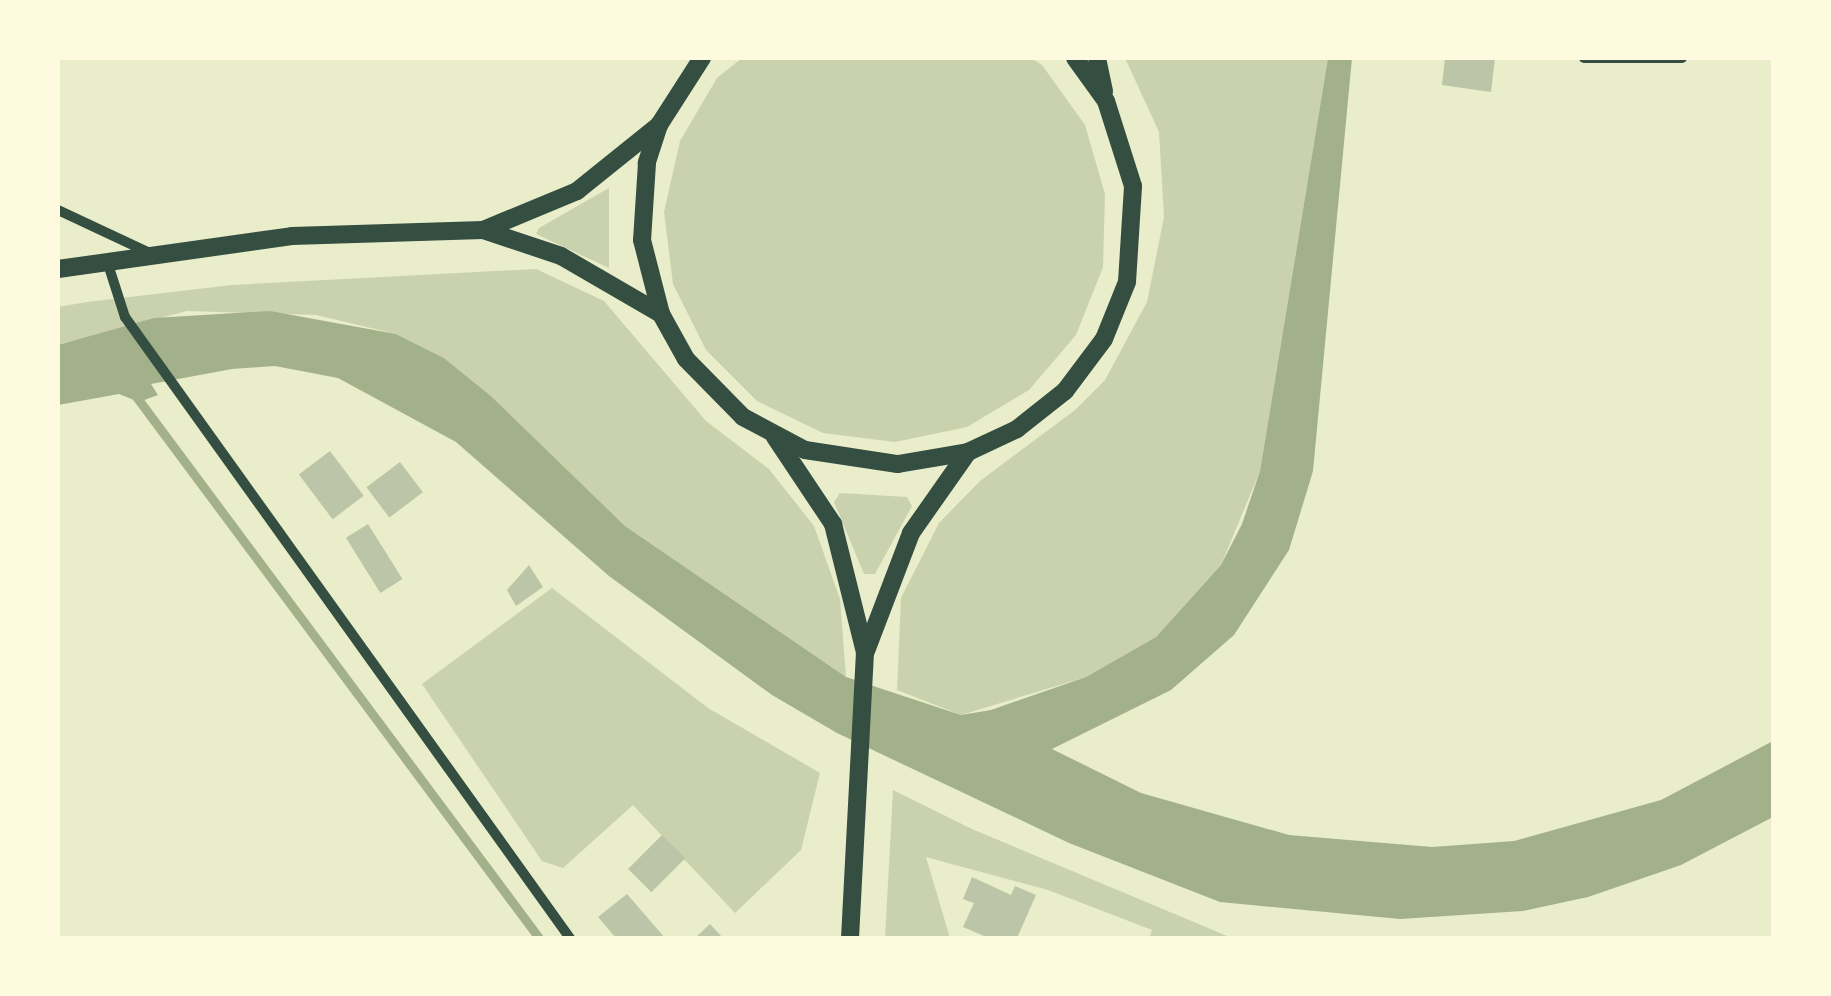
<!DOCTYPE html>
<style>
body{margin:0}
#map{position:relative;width:1831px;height:996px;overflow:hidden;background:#e9edc9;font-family:"Open Sans",sans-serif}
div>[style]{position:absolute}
.green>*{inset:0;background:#cad2ad}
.water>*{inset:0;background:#a3b18a}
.stream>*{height:9px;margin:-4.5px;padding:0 4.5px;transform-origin:4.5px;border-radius:4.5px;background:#a3b18a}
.building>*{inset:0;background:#bcc5a7;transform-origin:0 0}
.minor>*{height:10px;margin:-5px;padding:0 5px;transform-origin:5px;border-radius:5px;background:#344e41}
.secondary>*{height:18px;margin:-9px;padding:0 9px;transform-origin:9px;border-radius:9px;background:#344e41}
span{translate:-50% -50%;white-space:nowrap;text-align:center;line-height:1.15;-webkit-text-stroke:10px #fefae0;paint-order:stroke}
.frame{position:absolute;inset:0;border:60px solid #fefae0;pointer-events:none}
</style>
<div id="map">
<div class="green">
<div style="clip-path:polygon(742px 58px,1031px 58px,1042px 65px,1085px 125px,1105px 194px,1103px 267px,1076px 335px,1029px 390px,967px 427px,895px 442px,823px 433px,757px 401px,706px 350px,673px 284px,664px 212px,680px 141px,717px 78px)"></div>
<div style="clip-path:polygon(1125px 58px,1328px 58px,1260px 471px,1221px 565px,1156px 637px,1086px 677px,961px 715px,897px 690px,901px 598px,939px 523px,980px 481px,1075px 410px,1105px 380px,1147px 302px,1164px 217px,1159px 132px)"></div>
<div style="clip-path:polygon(609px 188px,609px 268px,536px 234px,539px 228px)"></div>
<div style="clip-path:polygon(536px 269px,604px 301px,706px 421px,769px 469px,814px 526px,840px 599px,846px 677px,625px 526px,491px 396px,444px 358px,396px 334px,316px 315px,187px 311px,58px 345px,58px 307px,87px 302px,232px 285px)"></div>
<div style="clip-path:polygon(840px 493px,907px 497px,912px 506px,875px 574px,864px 574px,834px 502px)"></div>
<div style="clip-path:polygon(552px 588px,708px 708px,820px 773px,801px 850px,735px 913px,633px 805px,563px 868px,542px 861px,422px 684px)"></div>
<div style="clip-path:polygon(893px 790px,972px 829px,1232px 938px,1149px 938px,1152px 930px,1048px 890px,926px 857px,950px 938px,885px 938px)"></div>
</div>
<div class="water">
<div style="clip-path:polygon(1328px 58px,1352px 58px,1313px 471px,1289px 550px,1234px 635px,1171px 690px,1052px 749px,1141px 793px,1289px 835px,1432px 847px,1514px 841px,1661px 800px,1773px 741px,1773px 817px,1681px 865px,1588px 897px,1523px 911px,1400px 919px,1220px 902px,1069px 843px,837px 733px,772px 695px,609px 576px,456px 442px,338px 378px,275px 366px,232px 369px,151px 384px,158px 395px,139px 402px,119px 394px,58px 405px,58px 345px,154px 318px,270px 311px,396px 334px,444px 358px,491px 396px,625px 526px,846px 677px,961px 715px,991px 710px,1086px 677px,1156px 637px,1221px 565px,1242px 524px,1260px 471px)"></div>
</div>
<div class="stream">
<div style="left:135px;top:395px;width:677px;rotate:53.35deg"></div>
</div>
<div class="building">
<div style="clip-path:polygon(1445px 58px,1495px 58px,1491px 92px,1442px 85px)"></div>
<div style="left:330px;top:451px;width:56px;height:39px;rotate:53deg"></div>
<div style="left:400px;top:462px;width:38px;height:42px;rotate:53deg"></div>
<div style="left:368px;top:524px;width:65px;height:26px;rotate:58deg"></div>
<div style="clip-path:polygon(529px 565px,543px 587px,516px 606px,507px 590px)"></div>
<div style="left:662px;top:835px;width:33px;height:48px;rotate:45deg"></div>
<div style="clip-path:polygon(972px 877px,1011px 895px,1015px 886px,1036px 895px,1017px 938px,989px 938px,963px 927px,974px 903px,963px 899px)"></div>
<div style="clip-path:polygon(627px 894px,665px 938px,616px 938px,598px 917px)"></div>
<div style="clip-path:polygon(710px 924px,723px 938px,695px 938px)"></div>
</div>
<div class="minor">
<div style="left:1584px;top:58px;width:98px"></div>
<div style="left:58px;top:210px;width:102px;rotate:25.1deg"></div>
<div style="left:107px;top:261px;width:59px;rotate:72.2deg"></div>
<div style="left:125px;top:317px;width:764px;rotate:54.38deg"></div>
</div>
<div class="secondary">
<div style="left:702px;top:58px;width:80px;rotate:122.7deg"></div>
<div style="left:659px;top:125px;width:40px;rotate:108deg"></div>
<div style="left:647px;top:163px;width:77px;rotate:93.7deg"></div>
<div style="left:642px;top:240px;width:76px;rotate:75.6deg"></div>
<div style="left:661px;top:314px;width:51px;rotate:60.9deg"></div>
<div style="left:686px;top:359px;width:81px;rotate:45.5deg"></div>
<div style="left:743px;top:417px;width:70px;rotate:28deg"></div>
<div style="left:805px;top:450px;width:94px;rotate:8.6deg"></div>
<div style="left:898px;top:464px;width:71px;rotate:-9.7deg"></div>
<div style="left:968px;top:452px;width:54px;rotate:-25.1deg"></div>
<div style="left:1017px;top:429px;width:61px;rotate:-38.4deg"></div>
<div style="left:1065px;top:391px;width:65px;rotate:-53.1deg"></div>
<div style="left:1104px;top:339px;width:61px;rotate:-68deg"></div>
<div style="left:1127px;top:282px;width:96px;rotate:-86.4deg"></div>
<div style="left:1133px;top:186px;width:89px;rotate:-107.6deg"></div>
<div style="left:1106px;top:101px;width:53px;rotate:-125.8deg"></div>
<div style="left:1097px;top:58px;width:34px;rotate:78deg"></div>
<div style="left:483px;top:230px;width:102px;rotate:-22.5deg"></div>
<div style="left:577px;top:191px;width:105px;rotate:-38.8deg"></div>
<div style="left:58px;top:269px;width:236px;rotate:-8deg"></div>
<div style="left:292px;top:236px;width:191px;rotate:-1.8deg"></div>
<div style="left:483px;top:230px;width:82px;rotate:18.4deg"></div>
<div style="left:561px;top:256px;width:116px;rotate:30.1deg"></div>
<div style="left:775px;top:437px;width:105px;rotate:56.3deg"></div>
<div style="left:833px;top:524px;width:132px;rotate:76deg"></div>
<div style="left:865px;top:652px;width:286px;rotate:93deg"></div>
<div style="left:866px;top:651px;width:126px;rotate:-69.1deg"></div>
<div style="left:911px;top:533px;width:99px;rotate:-54.9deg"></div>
</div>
<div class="frame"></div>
</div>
